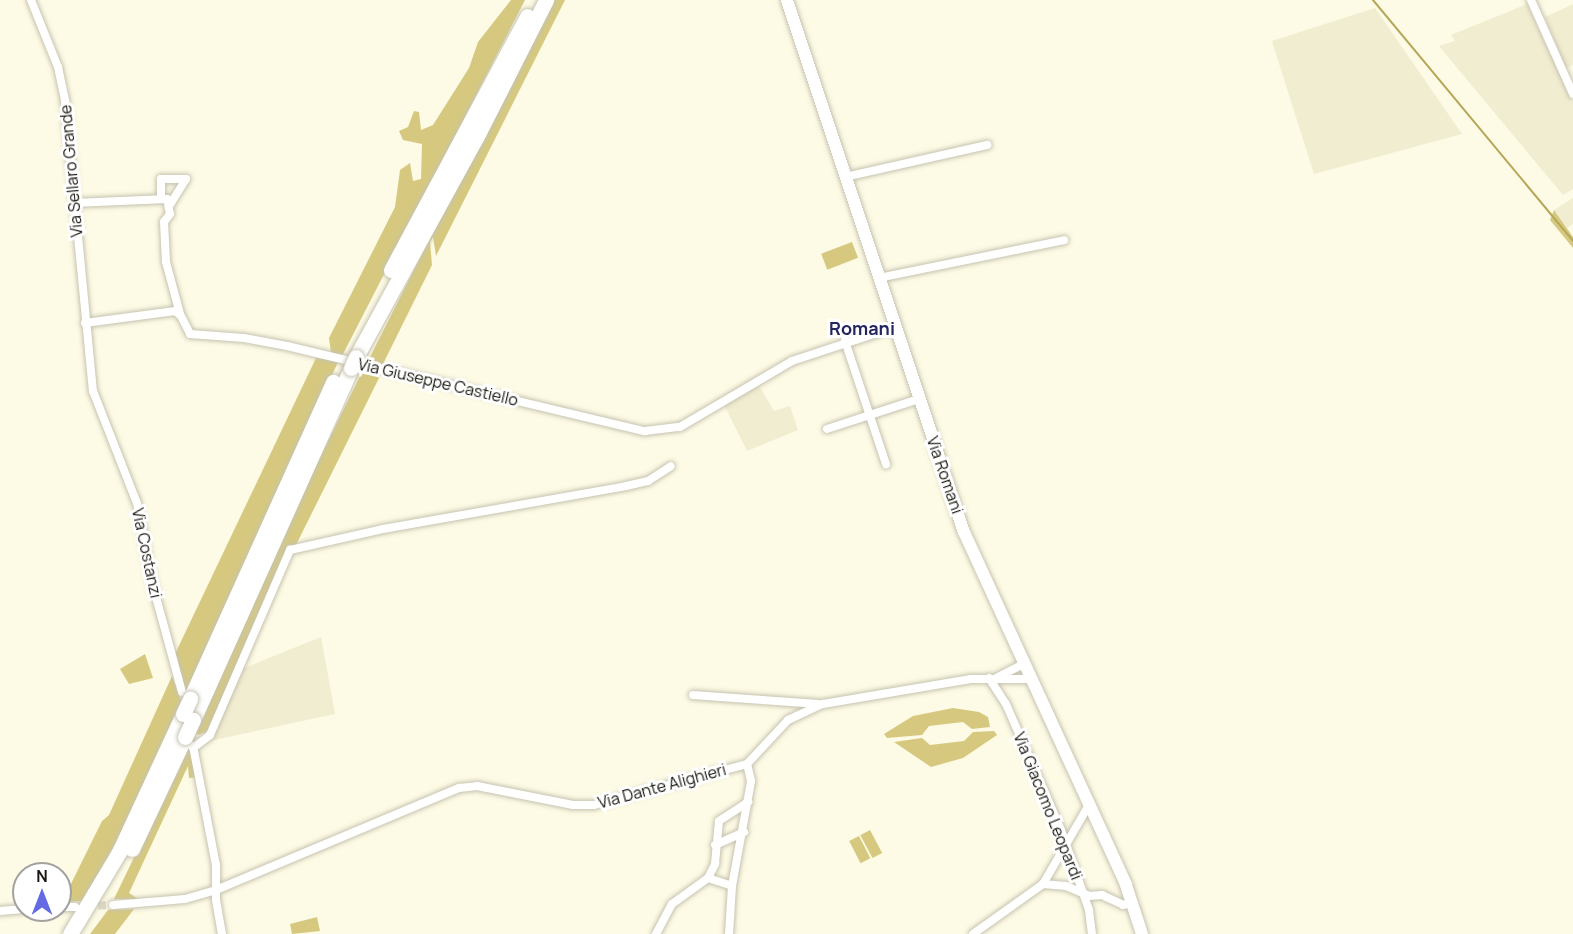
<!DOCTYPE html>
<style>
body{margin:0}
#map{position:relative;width:1573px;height:934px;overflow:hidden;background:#fdfae5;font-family:Manrope,sans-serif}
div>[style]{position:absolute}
.built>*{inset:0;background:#f1edd1}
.green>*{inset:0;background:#d6c97f;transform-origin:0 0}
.stream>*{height:2px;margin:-1px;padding:0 1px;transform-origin:1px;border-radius:1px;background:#b5a758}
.street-tunnel>*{height:8px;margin-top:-4px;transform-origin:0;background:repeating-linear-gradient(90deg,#dad8c5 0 8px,transparent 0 12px)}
.roads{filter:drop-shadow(0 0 2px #c6c3b0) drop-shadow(0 0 2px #c6c3b0)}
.street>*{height:8px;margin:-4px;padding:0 4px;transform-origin:4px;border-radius:4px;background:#fff}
.secondary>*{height:12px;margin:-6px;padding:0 6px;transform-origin:6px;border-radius:6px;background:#fff}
.highway>*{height:15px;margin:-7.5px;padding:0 7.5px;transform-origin:7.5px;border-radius:7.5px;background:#fff}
.bridges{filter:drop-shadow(0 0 2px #c6c3b0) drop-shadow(0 0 2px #c6c3b0)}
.highway-bridge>*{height:15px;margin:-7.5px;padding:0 7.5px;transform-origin:7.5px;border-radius:7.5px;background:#fff}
span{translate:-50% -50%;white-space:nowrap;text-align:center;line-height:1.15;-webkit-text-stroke:6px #fff;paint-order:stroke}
.street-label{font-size:16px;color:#16150e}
.neighbourhood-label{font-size:18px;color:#23255e;font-weight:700}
.north{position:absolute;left:12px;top:862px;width:60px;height:60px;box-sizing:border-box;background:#fff;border:2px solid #a2a19f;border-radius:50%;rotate:0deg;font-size:16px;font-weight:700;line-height:24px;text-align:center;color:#16150e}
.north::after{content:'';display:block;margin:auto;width:21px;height:27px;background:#646ae2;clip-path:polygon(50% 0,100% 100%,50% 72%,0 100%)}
</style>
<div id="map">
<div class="built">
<div style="clip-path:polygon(1527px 4px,1573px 102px,1573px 189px,1563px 195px,1439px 46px,1455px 41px,1451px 35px)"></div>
<div style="clip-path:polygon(1573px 4px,1573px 65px,1566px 68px,1545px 17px)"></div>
<div style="clip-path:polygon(1375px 8px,1462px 134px,1314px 174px,1272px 41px)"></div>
<div style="clip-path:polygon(1573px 198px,1573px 224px,1567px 228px,1554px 210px)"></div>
<div style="clip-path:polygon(759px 386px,774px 411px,790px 406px,798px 430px,747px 451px,724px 405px)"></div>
<div style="clip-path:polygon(321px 637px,335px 714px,209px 741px,239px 670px)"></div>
</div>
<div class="green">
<div style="clip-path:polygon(511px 0,525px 0,341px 358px,331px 353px,329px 338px,395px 207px,400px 170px,410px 163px,413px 181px,421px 179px,422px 144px,403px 140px,399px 131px,408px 127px,414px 111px,419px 112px,421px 130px,433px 125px,469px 68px,478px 42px)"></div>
<div style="clip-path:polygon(555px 0,565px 0,436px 256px,433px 237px,430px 242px,432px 265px,382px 366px,367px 363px,526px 48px)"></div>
<div style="clip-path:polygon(1554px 210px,1573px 237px,1573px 248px,1550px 220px)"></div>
<div style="left:852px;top:242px;width:17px;height:33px;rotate:69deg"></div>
<div style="clip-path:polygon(316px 358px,338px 362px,186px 692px,175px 654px)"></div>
<div style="clip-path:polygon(364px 368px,382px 372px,296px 545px,289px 547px,209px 730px,199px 735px,194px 732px,279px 541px)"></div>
<div style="clip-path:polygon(145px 654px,153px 678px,129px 684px,120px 669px)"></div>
<div style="clip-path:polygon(172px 676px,181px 701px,116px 843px,83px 901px,62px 902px,102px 821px,109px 815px)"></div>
<div style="clip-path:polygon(953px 708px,979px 712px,988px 717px,990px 727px,972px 729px,963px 722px,929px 726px,922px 735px,887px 738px,884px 734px,913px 716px)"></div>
<div style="clip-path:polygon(994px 731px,997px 735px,963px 758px,931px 767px,894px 742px,922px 738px,930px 745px,964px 741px,973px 732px)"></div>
<div style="clip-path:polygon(190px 741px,198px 777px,189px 778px,188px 766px,129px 893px,138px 899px,114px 899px)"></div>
<div style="left:870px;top:830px;width:26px;height:11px;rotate:62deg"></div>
<div style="left:859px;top:836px;width:25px;height:11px;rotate:63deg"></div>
<div style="clip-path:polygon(134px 909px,115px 934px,90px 934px,108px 910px)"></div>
<div style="clip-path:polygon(317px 917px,320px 931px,292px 934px,290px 924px)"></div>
</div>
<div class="stream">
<div style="left:1373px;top:0;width:313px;rotate:50.3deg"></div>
</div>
<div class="street-tunnel">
<div style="left:86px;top:906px;width:27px;rotate:-2deg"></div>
</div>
<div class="roads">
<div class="street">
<div style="left:31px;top:0;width:72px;rotate:68.1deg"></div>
<div style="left:58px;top:67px;width:35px;rotate:78deg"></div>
<div style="left:65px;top:101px;width:291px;rotate:84.5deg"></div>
<div style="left:93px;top:391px;width:120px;rotate:68.6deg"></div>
<div style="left:137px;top:503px;width:85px;rotate:79.1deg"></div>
<div style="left:153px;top:586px;width:110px;rotate:74.7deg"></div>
<div style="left:1531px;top:0;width:103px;rotate:65.9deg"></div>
<div style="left:845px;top:177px;width:146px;rotate:-12.7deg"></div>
<div style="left:161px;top:197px;width:18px;rotate:-90deg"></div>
<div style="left:161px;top:179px;width:25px"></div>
<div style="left:186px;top:179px;width:32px;rotate:122deg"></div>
<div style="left:74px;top:203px;width:93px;rotate:-2.5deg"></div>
<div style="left:167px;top:199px;width:15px;rotate:79deg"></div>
<div style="left:170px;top:214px;width:10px;rotate:127deg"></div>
<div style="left:164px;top:222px;width:40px;rotate:87.1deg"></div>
<div style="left:166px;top:262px;width:54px;rotate:74.9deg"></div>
<div style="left:180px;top:314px;width:22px;rotate:63deg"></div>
<div style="left:190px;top:334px;width:54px;rotate:4.2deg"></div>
<div style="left:244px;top:338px;width:44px;rotate:10.5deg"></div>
<div style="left:287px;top:346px;width:368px;rotate:13.4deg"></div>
<div style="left:645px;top:431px;width:35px;rotate:-7deg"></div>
<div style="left:680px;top:427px;width:130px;rotate:-30.5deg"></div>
<div style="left:792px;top:361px;width:108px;rotate:-18.3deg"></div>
<div style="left:878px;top:278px;width:190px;rotate:-11.5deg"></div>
<div style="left:85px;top:323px;width:91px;rotate:-7.6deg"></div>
<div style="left:175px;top:311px;width:6px;rotate:39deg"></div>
<div style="left:845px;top:341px;width:130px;rotate:71.6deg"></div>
<div style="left:827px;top:429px;width:97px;rotate:-18.1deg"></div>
<div style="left:989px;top:678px;width:31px;rotate:57deg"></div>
<div style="left:1006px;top:704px;width:137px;rotate:66.4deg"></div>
<div style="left:1061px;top:830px;width:85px;rotate:70.7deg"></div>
<div style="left:1089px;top:910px;width:24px;rotate:83deg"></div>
<div style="left:996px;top:678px;width:30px;rotate:-27deg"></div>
<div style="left:693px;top:695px;width:125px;rotate:4.1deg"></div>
<div style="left:193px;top:746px;width:121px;rotate:79.1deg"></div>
<div style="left:216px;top:865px;width:35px;rotate:90deg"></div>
<div style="left:216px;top:900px;width:35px;rotate:80deg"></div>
<div style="left:193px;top:748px;width:21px;rotate:-37deg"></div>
<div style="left:210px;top:735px;width:202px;rotate:-66.6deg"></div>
<div style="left:290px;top:550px;width:95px;rotate:-12.7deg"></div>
<div style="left:383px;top:529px;width:247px;rotate:-10deg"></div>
<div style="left:626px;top:486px;width:23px;rotate:-13deg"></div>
<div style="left:648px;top:481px;width:27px;rotate:-33deg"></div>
<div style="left:715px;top:845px;width:32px;rotate:-24deg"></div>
<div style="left:708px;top:878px;width:25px;rotate:18deg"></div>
<div style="left:1043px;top:884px;width:23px;rotate:5deg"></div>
<div style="left:1066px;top:886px;width:25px;rotate:23deg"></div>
<div style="left:1089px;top:896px;width:13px;rotate:-4deg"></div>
<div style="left:1102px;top:895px;width:23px;rotate:25deg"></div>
<div style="left:1123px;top:905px;width:9px;rotate:-13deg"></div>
<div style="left:113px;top:905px;width:72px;rotate:-4.8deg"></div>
<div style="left:185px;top:899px;width:32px;rotate:-16deg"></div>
<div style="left:216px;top:890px;width:264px;rotate:-22.8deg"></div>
<div style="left:459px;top:788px;width:18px;rotate:-6deg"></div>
<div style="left:477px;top:786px;width:98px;rotate:11.2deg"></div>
<div style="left:573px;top:805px;width:21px"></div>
<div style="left:594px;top:805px;width:158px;rotate:-15deg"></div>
<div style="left:747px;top:764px;width:60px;rotate:-47deg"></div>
<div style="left:788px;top:720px;width:38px;rotate:-25deg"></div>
<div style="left:823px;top:704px;width:150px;rotate:-9.6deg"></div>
<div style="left:971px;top:679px;width:60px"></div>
<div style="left:60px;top:907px;width:15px"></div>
<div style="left:0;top:911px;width:24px;rotate:-5deg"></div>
<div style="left:656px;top:934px;width:34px;rotate:-62deg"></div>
<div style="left:672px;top:904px;width:44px;rotate:-35.8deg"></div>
<div style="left:708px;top:878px;width:16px;rotate:-63deg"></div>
<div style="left:715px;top:864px;width:43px;rotate:-84.7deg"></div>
<div style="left:719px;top:821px;width:35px;rotate:-33deg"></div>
<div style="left:729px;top:934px;width:48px;rotate:-86.4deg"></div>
<div style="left:732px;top:886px;width:107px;rotate:-79.7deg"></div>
<div style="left:751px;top:781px;width:17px;rotate:-103deg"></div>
<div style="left:973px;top:934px;width:86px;rotate:-35.5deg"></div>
<div style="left:1043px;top:884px;width:91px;rotate:-59.8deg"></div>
</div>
<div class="secondary">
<div style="left:787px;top:0;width:561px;rotate:71.6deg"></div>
<div style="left:964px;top:532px;width:388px;rotate:65.3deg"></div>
<div style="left:1126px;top:885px;width:52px;rotate:71.9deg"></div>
</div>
<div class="highway">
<div style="left:391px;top:270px;width:288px;rotate:-61.8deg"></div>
<div style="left:356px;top:357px;width:250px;rotate:-61.3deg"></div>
<div style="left:476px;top:138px;width:155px;rotate:-63.1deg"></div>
<div style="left:190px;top:699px;width:348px;rotate:-65.7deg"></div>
<div style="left:193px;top:720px;width:386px;rotate:-65.8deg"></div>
<div style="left:132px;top:849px;width:124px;rotate:-64.7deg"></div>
<div style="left:70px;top:934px;width:96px;rotate:-59.1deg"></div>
<div style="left:119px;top:852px;width:152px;rotate:-65.1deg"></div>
</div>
</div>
<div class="bridges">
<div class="highway-bridge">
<div style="left:351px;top:368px;width:12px;rotate:-66deg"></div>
<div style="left:183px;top:714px;width:17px;rotate:-65deg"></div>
<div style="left:185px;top:737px;width:19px;rotate:-65deg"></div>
</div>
</div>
<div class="street-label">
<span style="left:71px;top:171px;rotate:-95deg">Via Sellaro Grande</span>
<span style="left:438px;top:382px;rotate:13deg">Via Giuseppe Castiello</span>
<span style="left:945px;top:475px;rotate:71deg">Via Romani</span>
<span style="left:147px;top:553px;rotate:78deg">Via Costanzi</span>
<span style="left:662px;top:786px;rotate:-15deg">Via Dante Alighieri</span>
<span style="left:1048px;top:806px;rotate:68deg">Via Giacomo Leopardi</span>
</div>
<div class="neighbourhood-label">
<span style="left:862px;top:328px">Romani</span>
</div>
<div class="north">N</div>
</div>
